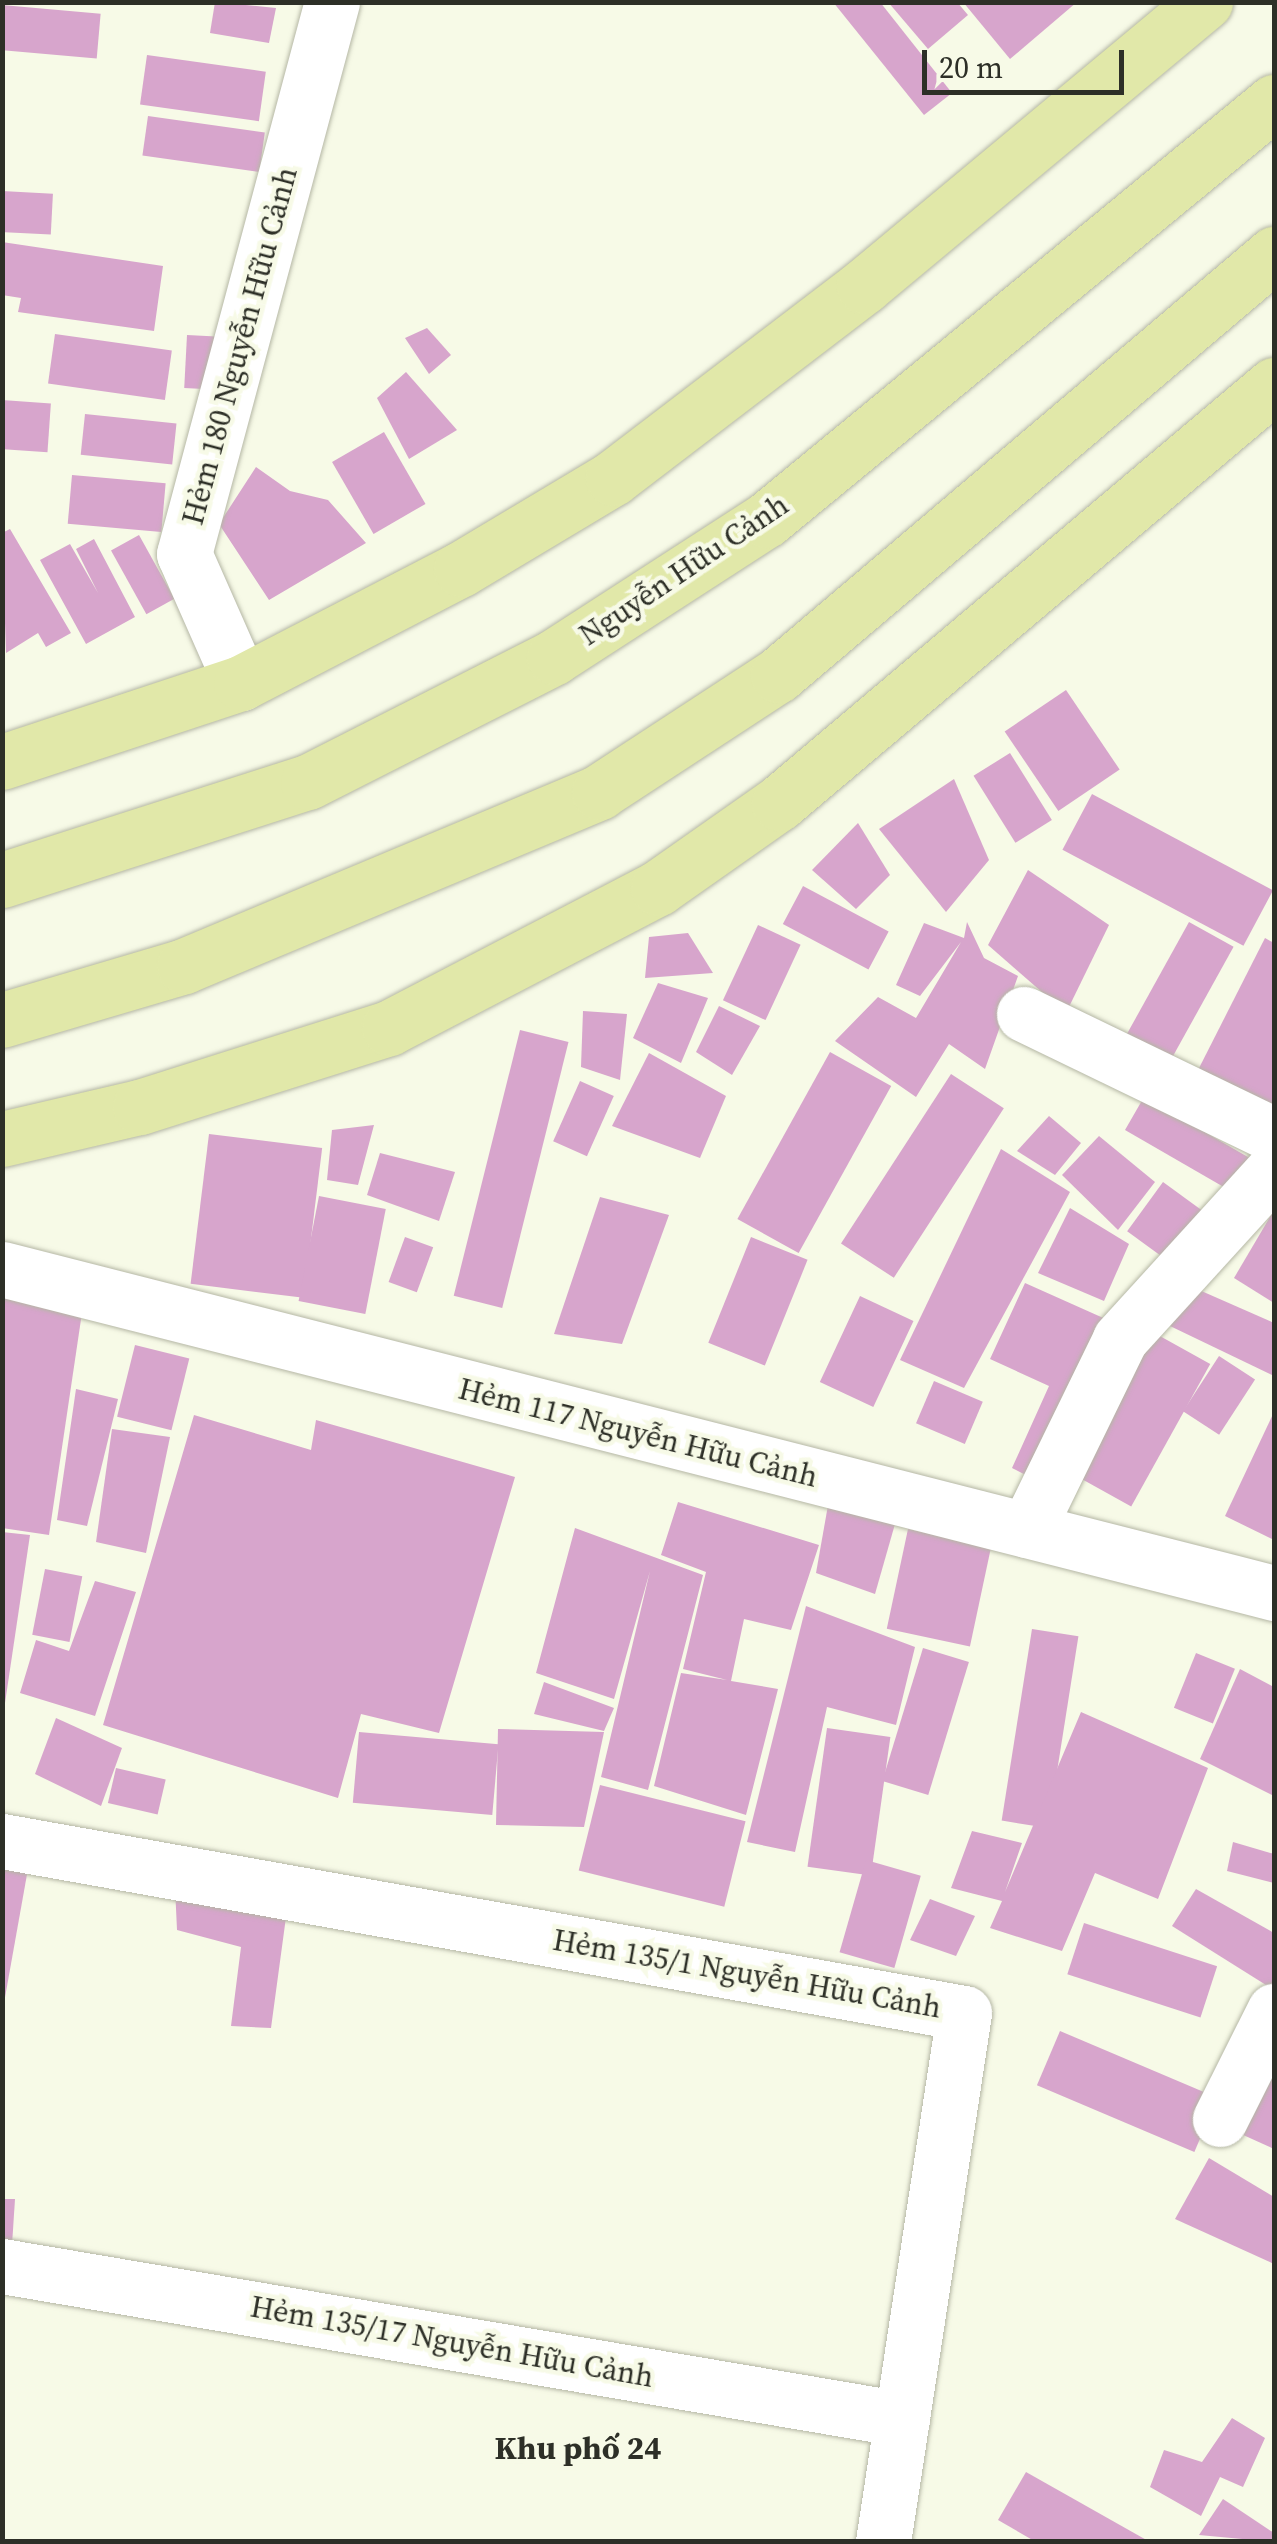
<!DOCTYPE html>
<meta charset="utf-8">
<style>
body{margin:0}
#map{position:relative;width:1277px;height:2544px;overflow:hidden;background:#f7fae7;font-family:"Source Serif 4",serif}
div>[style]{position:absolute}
.building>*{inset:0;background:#d7a5cc;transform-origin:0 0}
.roads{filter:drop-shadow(0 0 2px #b5b7a5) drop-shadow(0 0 2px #b5b7a5)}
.minor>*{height:55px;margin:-27.5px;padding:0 27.5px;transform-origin:27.5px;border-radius:27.5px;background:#fff}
.major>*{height:55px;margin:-27.5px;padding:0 27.5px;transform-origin:27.5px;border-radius:27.5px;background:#e1e8a9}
span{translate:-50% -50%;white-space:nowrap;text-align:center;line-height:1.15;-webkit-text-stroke:9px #f7fae7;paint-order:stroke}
.street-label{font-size:30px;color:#2d2f27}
.neighbourhood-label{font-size:32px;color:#2d2f27;font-weight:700}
.frame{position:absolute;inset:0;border:5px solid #2d2f27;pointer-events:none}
.scale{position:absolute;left:922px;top:50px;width:202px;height:45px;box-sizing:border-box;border:5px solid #2d2f27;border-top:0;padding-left:12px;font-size:30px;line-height:35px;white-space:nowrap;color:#2d2f27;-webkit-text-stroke:8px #f7fae7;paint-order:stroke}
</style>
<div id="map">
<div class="building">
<div style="clip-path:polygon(215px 2px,276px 8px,269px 43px,210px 33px)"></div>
<div style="clip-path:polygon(833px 2px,880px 2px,952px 93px,924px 115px)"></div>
<div style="clip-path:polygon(888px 2px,957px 2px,968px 15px,928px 49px)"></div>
<div style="clip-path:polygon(963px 2px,1077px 2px,1010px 59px)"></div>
<div style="left:2px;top:5px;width:99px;height:45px;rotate:5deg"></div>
<div style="left:147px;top:55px;width:120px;height:50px;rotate:8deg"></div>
<div style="left:148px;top:116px;width:118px;height:40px;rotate:8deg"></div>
<div style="left:2px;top:191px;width:51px;height:41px;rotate:3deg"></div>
<div style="clip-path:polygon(2px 242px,163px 266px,154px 331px,18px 312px,21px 298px,2px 295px)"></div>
<div style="clip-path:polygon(427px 328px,451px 355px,429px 374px,405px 338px)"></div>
<div style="left:55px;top:334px;width:118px;height:50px;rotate:8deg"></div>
<div style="left:187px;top:335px;width:34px;height:53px;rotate:3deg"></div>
<div style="clip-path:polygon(406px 372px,457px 430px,409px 459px,377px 398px)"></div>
<div style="left:2px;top:400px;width:49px;height:49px;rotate:4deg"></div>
<div style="left:85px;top:414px;width:92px;height:41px;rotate:6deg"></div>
<div style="left:384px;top:432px;width:83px;height:60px;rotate:60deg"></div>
<div style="clip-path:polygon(256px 467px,290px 491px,328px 500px,366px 543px,269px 600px,219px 524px)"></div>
<div style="left:72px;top:475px;width:94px;height:49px;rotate:5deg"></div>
<div style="clip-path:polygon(10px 529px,71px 633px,46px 647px,38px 633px,6px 653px,2px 533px)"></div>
<div style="left:139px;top:535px;width:73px;height:32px;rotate:61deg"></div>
<div style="clip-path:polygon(94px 539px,135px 617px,86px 644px,40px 560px,70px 544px,98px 593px,76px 549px)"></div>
<div style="left:1066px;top:690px;width:96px;height:74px;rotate:56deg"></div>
<div style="left:1010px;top:753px;width:79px;height:43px;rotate:58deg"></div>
<div style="clip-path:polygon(954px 779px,989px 860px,946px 912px,879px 829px)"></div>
<div style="left:1092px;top:794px;width:205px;height:63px;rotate:28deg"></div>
<div style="clip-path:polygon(858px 823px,890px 875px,856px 909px,812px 870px)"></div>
<div style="clip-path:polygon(1028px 870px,1109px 925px,1066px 1013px,988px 945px)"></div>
<div style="left:803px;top:886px;width:97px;height:43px;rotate:28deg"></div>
<div style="clip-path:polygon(967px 922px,984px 958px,1018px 976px,985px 1069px,949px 1044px,916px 1097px,835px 1041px,878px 997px,916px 1018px,961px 942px,920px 996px,896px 985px,924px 923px,964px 938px)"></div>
<div style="left:1189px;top:922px;width:51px;height:135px;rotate:29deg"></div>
<div style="left:758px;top:925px;width:47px;height:83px;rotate:25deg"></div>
<div style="clip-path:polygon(688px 933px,713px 973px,645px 978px,649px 937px)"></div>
<div style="clip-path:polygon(1265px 938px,1274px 943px,1274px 1117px,1195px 1076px)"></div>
<div style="clip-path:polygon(658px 983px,708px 998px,681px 1063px,633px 1038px)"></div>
<div style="clip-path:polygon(719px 1006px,760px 1026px,732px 1075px,696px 1052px)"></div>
<div style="clip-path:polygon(583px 1011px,627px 1014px,620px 1080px,581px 1067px)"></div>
<div style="left:520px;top:1030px;width:50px;height:274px;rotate:14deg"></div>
<div style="left:830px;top:1052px;width:70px;height:191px;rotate:29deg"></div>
<div style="clip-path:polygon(649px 1053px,726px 1096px,700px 1158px,612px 1126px)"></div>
<div style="left:951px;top:1074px;width:63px;height:202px;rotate:33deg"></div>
<div style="left:580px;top:1081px;width:37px;height:66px;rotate:24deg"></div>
<div style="left:1144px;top:1097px;width:126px;height:38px;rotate:30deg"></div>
<div style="clip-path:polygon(1049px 1116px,1081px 1143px,1055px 1175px,1017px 1151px)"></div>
<div style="clip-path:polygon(374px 1125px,358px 1185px,327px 1180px,332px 1130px)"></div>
<div style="left:209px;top:1134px;width:114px;height:151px;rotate:7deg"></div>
<div style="clip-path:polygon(1099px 1136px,1155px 1182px,1118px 1230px,1062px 1175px)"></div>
<div style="clip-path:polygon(1001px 1149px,1070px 1192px,964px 1388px,900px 1360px)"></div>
<div style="clip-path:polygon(380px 1153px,455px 1172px,439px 1221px,367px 1195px)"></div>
<div style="left:1163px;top:1182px;width:56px;height:61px;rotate:36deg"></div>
<div style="left:319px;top:1196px;width:68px;height:107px;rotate:11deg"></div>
<div style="clip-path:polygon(600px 1197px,669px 1215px,622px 1344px,554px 1334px)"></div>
<div style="clip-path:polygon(1070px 1208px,1129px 1244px,1104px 1301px,1038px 1273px)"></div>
<div style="clip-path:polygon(1274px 1210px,1274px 1303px,1234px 1278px)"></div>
<div style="left:405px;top:1237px;width:30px;height:48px;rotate:20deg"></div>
<div style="left:751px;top:1237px;width:61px;height:114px;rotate:22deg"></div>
<div style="clip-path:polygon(1025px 1283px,1119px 1325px,1045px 1485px,1012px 1468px,1049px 1386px,990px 1359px)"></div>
<div style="clip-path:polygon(1190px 1286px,1274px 1323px,1274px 1376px,1170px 1326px)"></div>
<div style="left:860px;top:1296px;width:59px;height:95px;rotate:25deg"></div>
<div style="clip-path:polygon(2px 1297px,83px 1306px,49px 1535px,2px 1528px)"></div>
<div style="left:1149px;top:1330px;width:70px;height:163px;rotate:29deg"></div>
<div style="left:135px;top:1345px;width:56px;height:74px;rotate:14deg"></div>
<div style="left:1219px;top:1356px;width:43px;height:66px;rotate:33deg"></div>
<div style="left:934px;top:1381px;width:53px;height:46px;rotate:23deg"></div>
<div style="clip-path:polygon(76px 1389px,118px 1399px,87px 1526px,57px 1520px)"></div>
<div style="clip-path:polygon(1274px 1412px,1274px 1540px,1225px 1516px)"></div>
<div style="clip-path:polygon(194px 1415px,311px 1450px,316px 1420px,515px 1477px,439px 1733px,361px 1714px,338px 1798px,103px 1725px)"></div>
<div style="clip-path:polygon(112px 1429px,170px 1437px,146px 1553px,96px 1542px)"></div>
<div style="clip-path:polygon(830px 1494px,897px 1517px,875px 1594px,816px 1573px)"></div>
<div style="clip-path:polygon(678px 1502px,819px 1545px,791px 1630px,744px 1619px,731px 1681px,778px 1689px,746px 1815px,654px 1786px,681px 1673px,727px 1680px,683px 1669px,706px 1572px,661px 1555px)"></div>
<div style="clip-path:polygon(575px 1528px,703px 1575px,648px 1790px,601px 1777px,650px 1571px,614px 1699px,536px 1673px)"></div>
<div style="left:908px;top:1529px;width:85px;height:102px;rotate:12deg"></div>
<div style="clip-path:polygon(2px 1532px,30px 1535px,5px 1703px,2px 1703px)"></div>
<div style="left:45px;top:1569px;width:38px;height:67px;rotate:11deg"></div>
<div style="clip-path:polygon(95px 1581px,136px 1592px,95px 1716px,20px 1693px,36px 1640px,69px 1651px)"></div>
<div style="clip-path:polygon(806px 1606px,915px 1647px,896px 1725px,827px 1707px,795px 1852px,747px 1842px)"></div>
<div style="left:1032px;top:1629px;width:47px;height:194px;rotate:9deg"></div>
<div style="left:923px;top:1648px;width:48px;height:139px;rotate:17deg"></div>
<div style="left:1196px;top:1653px;width:42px;height:59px;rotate:22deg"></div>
<div style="clip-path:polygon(1240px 1669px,1274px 1687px,1274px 1796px,1200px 1759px)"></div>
<div style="clip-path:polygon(544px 1682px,614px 1708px,604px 1731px,534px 1714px)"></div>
<div style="clip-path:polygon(1081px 1712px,1208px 1768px,1158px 1899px,1095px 1873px,1062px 1951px,990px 1928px,1002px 1901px,951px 1888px,972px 1831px,1022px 1843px,1005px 1892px)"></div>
<div style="clip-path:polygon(56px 1718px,122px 1748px,101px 1806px,35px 1774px)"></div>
<div style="left:827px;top:1728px;width:64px;height:140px;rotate:8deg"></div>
<div style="clip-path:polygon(498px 1729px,604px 1732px,584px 1827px,496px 1825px)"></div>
<div style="left:359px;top:1732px;width:140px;height:71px;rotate:5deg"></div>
<div style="left:116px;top:1768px;width:51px;height:36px;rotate:13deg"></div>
<div style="left:600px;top:1785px;width:150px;height:88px;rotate:14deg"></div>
<div style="clip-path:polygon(1233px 1842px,1274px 1854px,1274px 1883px,1227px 1871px)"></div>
<div style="clip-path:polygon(2px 1847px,31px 1852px,4px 2003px,2px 2002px)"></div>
<div style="left:866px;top:1860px;width:57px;height:96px;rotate:16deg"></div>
<div style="clip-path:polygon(175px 1887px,289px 1895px,271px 2028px,231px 2026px,241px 1947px,177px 1930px)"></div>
<div style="clip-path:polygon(1196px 1889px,1274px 1933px,1274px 1990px,1172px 1926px)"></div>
<div style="clip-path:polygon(930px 1899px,975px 1916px,956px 1956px,910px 1940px)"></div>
<div style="left:1084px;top:1923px;width:140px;height:54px;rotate:18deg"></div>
<div style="left:1060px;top:2031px;width:171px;height:59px;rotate:23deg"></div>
<div style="clip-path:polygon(1274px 2046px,1274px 2149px,1241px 2134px)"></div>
<div style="clip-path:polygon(1209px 2158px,1274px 2197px,1274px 2264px,1175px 2219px)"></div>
<div style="clip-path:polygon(2px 2199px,15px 2199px,12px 2245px,2px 2244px)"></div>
<div style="clip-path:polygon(1232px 2418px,1265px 2438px,1243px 2487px,1220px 2477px,1201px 2516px,1150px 2487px,1164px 2450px,1202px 2462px)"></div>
<div style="clip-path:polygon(1026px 2472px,1150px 2542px,1036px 2542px,998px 2520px)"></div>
<div style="clip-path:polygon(1223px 2499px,1274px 2533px,1274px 2542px,1199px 2535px)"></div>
</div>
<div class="roads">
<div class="minor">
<div style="left:241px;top:683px;width:141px;rotate:-113.8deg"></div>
<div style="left:184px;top:554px;width:571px;rotate:-74.99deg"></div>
<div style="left:1024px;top:1014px;width:278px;rotate:25.8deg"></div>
<div style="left:2px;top:1269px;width:1313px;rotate:14.29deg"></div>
<div style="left:1027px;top:1530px;width:212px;rotate:-64deg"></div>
<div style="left:1120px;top:1339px;width:229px;rotate:-47.7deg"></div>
<div style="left:2px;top:1841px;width:977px;rotate:10.14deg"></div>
<div style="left:964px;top:2013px;width:535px;rotate:98.71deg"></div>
<div style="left:1220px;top:2119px;width:121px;rotate:-63.4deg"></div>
<div style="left:2px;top:2266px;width:913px;rotate:9.65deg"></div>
</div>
<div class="major">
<div style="left:2px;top:762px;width:252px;rotate:-18.3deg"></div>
<div style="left:241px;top:683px;width:248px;rotate:-27.4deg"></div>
<div style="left:461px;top:569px;width:177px;rotate:-30.9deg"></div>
<div style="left:613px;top:478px;width:316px;rotate:-37.4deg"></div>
<div style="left:864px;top:286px;width:444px;rotate:-39.8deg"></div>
<div style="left:2px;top:880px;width:321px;rotate:-17.8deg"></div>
<div style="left:308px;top:782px;width:276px;rotate:-26.9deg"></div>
<div style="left:554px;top:657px;width:252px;rotate:-32.9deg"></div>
<div style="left:766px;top:520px;width:658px;rotate:-39.45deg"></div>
<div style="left:2px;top:1020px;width:190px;rotate:-16.5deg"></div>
<div style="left:184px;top:966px;width:450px;rotate:-22.7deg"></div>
<div style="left:599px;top:792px;width:214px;rotate:-33.2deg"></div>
<div style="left:778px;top:675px;width:651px;rotate:-40.32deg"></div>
<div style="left:2px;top:1139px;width:142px;rotate:-13.1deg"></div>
<div style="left:140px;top:1107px;width:261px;rotate:-17.6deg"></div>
<div style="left:389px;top:1028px;width:303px;rotate:-27.5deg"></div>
<div style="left:658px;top:888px;width:148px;rotate:-35.1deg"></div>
<div style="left:779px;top:803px;width:648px;rotate:-40.18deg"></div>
</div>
</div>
<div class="street-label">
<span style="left:240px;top:346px;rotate:-75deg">Hẻm 180 Nguyễn Hữu Cảnh</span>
<span style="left:684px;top:570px;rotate:-34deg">Nguyễn Hữu Cảnh</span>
<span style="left:638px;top:1433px;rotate:14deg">Hẻm 117 Nguyễn Hữu Cảnh</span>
<span style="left:747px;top:1974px;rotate:10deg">Hẻm 135/1 Nguyễn Hữu Cảnh</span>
<span style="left:452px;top:2342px;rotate:10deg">Hẻm 135/17 Nguyễn Hữu Cảnh</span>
</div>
<div class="neighbourhood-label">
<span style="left:578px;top:2448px">Khu phố 24</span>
</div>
<div class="frame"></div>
<div class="scale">20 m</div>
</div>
